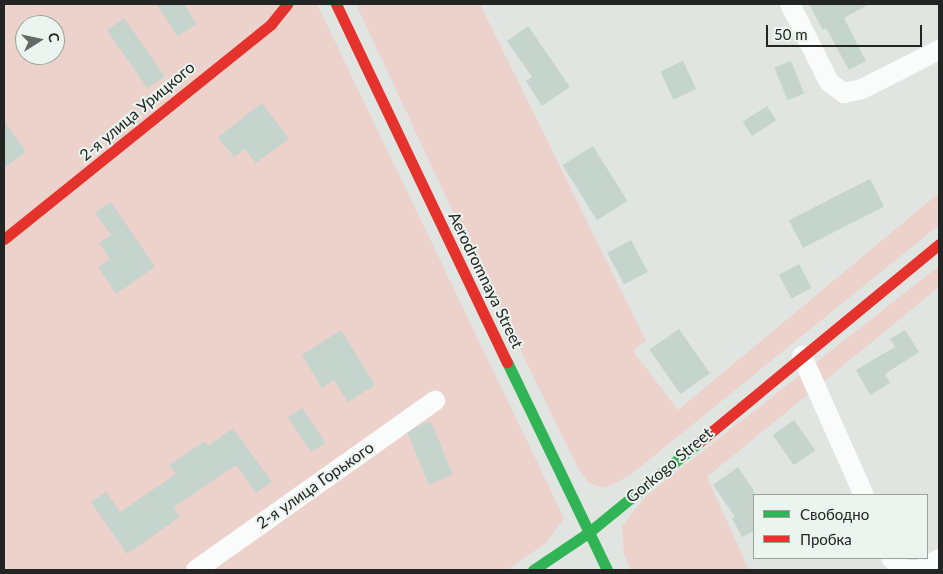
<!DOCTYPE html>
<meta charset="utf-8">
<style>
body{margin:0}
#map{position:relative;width:943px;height:574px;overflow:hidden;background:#e0e5e2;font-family:Lato,sans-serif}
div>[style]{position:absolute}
.green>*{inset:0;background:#ecd2ca}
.building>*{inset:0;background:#c5d5cd;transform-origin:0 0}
.street>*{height:20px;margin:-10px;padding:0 10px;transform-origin:10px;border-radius:10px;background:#fafbfb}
.fast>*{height:11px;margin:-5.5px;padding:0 5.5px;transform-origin:5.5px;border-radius:5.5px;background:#30b455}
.jam>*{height:11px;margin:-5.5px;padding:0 5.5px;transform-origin:5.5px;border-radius:5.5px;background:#e5322d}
span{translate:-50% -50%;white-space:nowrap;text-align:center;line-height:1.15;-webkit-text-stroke:4px #ebf4ef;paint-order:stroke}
.street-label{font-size:16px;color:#222523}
.frame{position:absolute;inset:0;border:5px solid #222523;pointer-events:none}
.legend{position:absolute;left:753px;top:494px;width:175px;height:65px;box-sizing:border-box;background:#ebf4ef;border:1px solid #9ba19d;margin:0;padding:6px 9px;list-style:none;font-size:15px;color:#222523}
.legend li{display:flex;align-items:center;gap:10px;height:25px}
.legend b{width:25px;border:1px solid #9ba19d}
.north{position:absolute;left:15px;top:15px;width:50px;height:50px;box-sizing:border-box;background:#ebf4ef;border:1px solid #9ba19d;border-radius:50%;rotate:80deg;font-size:14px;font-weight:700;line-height:20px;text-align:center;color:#222523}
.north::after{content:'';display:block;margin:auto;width:18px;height:22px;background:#646866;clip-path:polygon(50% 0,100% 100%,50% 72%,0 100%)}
.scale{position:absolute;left:766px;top:25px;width:156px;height:22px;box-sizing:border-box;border:2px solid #222523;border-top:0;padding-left:6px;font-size:15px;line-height:18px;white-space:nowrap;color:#222523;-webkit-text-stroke:4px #ebf4ef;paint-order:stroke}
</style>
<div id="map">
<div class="green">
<div style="clip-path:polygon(evenodd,4px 4px,317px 4px,564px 518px,546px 543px,507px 570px,4px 570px,4px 4px,25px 25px,55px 25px,55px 55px,25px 55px,25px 25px)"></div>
<div style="clip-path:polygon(356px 4px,480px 4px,646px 341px,633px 351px,678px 410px,939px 193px,939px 225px,629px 476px,605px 488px,589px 483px,578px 468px,452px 210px)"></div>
<div style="clip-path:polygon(939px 266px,939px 287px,707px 477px,749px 570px,631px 570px,624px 554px,622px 526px,647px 495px)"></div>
</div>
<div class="building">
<div style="clip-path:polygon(156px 4px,184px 4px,197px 24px,178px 36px)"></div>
<div style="clip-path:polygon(809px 4px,869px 4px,844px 18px,866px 61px,849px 70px,826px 28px,823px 30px)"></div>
<div style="left:124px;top:18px;width:71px;height:21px;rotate:55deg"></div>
<div style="clip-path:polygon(528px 26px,570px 87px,542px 106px,526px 81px,532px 77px,507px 41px)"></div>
<div style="left:683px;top:61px;width:31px;height:25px;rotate:65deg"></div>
<div style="left:791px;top:61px;width:35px;height:18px;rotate:68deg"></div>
<div style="clip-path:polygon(262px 103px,289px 139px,256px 163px,245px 149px,234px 157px,218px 137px)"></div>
<div style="left:767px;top:106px;width:17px;height:29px;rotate:57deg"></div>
<div style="clip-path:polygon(4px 121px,26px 152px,4px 168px)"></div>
<div style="left:593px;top:146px;width:65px;height:36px;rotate:58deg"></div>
<div style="left:870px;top:179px;width:31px;height:91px;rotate:63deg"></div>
<div style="clip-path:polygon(111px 202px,155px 267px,116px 294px,98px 267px,110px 259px,99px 243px,111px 235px,95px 213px)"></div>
<div style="left:631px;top:240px;width:36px;height:27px;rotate:62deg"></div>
<div style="left:799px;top:264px;width:27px;height:23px;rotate:62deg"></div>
<div style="left:679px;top:329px;width:54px;height:36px;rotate:55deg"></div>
<div style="clip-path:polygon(341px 330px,375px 385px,348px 402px,334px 380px,322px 388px,302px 355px)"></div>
<div style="clip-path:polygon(905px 330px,919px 352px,885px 374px,890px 383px,870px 395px,856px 370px,895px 347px,890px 339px)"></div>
<div style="left:302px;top:408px;width:42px;height:17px;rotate:56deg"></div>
<div style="left:794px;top:420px;width:37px;height:26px;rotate:55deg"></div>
<div style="left:431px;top:421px;width:58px;height:26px;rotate:68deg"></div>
<div style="clip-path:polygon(233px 428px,272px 482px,256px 493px,236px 465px,174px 507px,180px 517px,127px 554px,91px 502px,106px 492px,120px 512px,176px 474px,169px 465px,205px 441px,208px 446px)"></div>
<div style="clip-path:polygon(738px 467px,754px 491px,754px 531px,742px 537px,732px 518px,735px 517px,713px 485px)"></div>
</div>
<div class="street">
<div style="left:790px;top:4px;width:87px;rotate:63.4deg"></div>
<div style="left:829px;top:82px;width:19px;rotate:36deg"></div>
<div style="left:844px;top:93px;width:18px;rotate:-13deg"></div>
<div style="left:862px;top:89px;width:86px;rotate:-26.9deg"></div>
<div style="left:802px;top:356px;width:152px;rotate:66deg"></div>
<div style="left:891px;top:558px;width:18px;rotate:43deg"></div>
<div style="left:904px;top:570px;width:16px"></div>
<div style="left:920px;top:570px;width:22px;rotate:-30deg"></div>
<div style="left:196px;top:570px;width:293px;rotate:-35.3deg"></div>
</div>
<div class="fast">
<div style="left:507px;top:362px;width:231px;rotate:64.3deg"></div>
<div style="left:533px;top:570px;width:66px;rotate:-33.9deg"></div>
<div style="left:588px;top:533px;width:144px;rotate:-39.3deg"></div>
</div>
<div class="jam">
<div style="left:336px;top:4px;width:397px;rotate:64.5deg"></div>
<div style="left:4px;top:239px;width:343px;rotate:-38.8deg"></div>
<div style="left:271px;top:24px;width:26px;rotate:-51deg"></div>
<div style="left:699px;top:442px;width:311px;rotate:-39.5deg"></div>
</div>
<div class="street-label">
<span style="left:137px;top:111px;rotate:-40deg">2-я улица Урицкого</span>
<span style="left:486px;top:280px;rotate:64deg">Aerodromnaya Street</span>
<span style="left:669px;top:465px;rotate:-40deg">Gorkogo Street</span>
<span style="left:315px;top:485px;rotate:-35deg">2-я улица Горького</span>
</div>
<div class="frame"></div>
<ul class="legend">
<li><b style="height:6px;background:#30b455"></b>Свободно</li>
<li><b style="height:6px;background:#e5322d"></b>Пробка</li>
</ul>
<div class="north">С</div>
<div class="scale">50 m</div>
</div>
